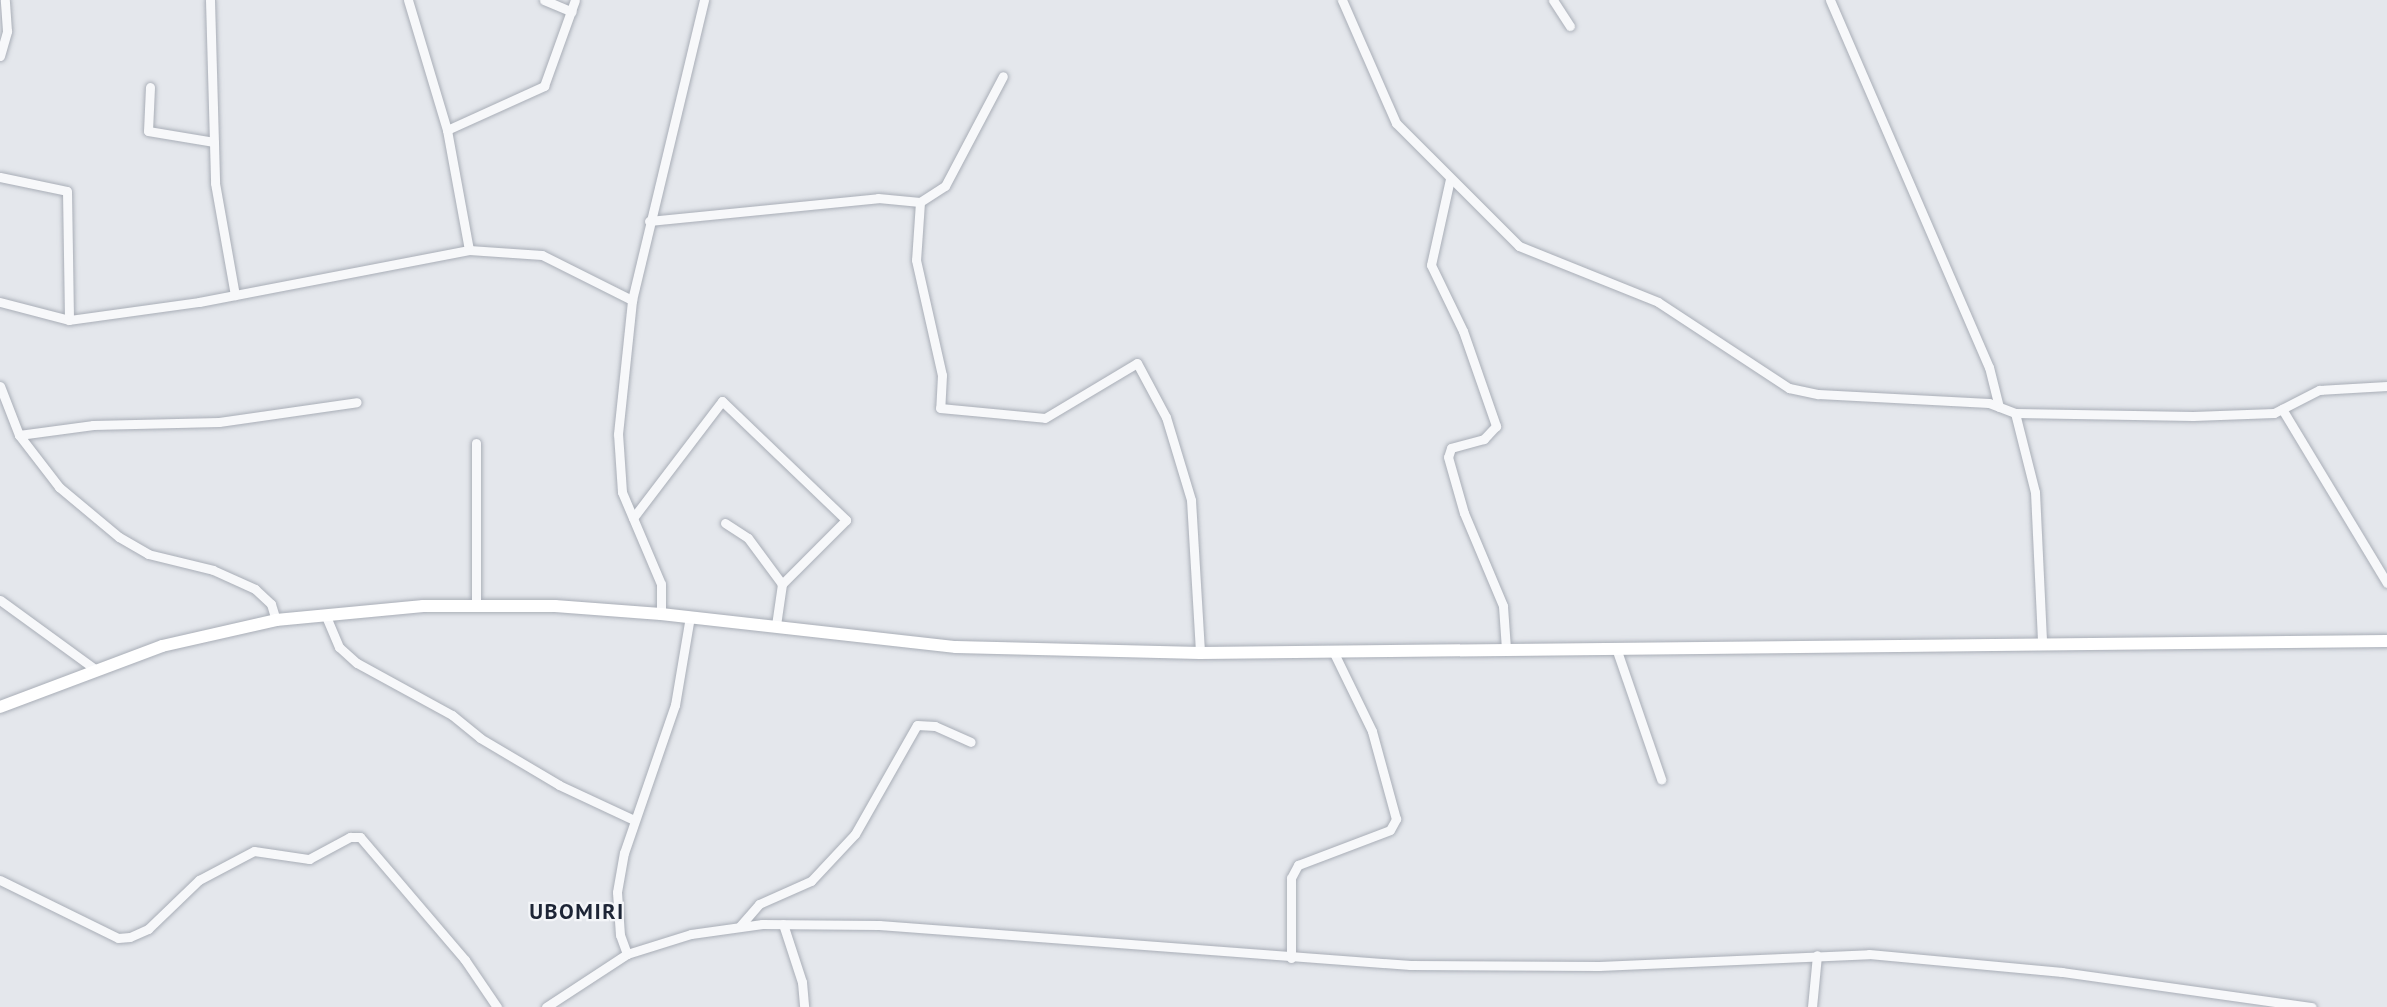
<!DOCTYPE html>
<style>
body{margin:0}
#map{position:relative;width:2387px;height:1007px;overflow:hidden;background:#e4e7ec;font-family:"PT Sans",sans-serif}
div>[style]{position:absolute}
.roads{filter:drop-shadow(0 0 2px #a9aeb7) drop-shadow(0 0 2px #a9aeb7)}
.minor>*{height:9px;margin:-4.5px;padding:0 4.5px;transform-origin:4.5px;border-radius:4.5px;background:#f7f8fa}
.major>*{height:12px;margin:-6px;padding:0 6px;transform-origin:6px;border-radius:6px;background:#fff}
span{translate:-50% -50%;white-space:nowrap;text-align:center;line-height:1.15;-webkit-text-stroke:4.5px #f4f6f9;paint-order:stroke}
.district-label{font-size:22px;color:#1d2536;font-weight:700;letter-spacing:1.5px}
</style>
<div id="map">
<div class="roads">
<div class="minor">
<div style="left:210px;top:0;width:183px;rotate:88.4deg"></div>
<div style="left:215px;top:183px;width:114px;rotate:79.9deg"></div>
<div style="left:408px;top:0;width:136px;rotate:73.3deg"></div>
<div style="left:447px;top:130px;width:122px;rotate:79.6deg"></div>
<div style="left:544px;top:0;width:30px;rotate:23deg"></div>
<div style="left:1342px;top:0;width:134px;rotate:66.3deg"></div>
<div style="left:1396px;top:123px;width:174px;rotate:45deg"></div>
<div style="left:1519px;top:246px;width:150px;rotate:21.9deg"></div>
<div style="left:1658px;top:302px;width:157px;rotate:33.3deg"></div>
<div style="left:1789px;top:388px;width:30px;rotate:12deg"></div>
<div style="left:1818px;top:394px;width:171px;rotate:3deg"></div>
<div style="left:1989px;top:403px;width:28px;rotate:21deg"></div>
<div style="left:2015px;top:413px;width:178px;rotate:1deg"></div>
<div style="left:2193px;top:416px;width:81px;rotate:-2.1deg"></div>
<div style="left:2274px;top:413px;width:51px;rotate:-27.1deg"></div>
<div style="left:2319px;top:390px;width:68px;rotate:-3.4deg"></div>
<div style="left:1553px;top:0;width:31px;rotate:57deg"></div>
<div style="left:1830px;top:0;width:400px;rotate:66.6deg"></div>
<div style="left:1989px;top:367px;width:41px;rotate:76deg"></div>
<div style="left:0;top:56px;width:26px;rotate:-74deg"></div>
<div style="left:7px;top:31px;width:31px;rotate:-94deg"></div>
<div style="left:150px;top:87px;width:44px;rotate:92.6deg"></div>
<div style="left:148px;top:131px;width:67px;rotate:9.5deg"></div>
<div style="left:447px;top:130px;width:107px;rotate:-24.4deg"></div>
<div style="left:544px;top:86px;width:91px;rotate:-70.2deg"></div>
<div style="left:0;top:177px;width:68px;rotate:11.8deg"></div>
<div style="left:67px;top:191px;width:129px;rotate:89.1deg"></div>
<div style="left:1450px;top:179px;width:88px;rotate:102.5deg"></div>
<div style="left:1431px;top:265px;width:73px;rotate:64.1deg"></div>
<div style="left:1463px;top:331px;width:101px;rotate:70.8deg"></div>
<div style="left:1496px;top:426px;width:18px;rotate:133deg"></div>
<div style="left:1484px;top:439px;width:34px;rotate:165deg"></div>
<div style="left:1451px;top:448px;width:9px;rotate:108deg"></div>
<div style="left:1448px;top:457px;width:58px;rotate:74.1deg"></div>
<div style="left:1464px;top:513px;width:101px;rotate:67.2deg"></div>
<div style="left:1503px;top:606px;width:43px;rotate:86deg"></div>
<div style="left:920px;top:202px;width:30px;rotate:-33deg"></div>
<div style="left:945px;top:186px;width:124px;rotate:-62.2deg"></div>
<div style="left:649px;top:221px;width:230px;rotate:-5.7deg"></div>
<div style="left:878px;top:198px;width:42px;rotate:5.4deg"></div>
<div style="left:920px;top:202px;width:58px;rotate:93.9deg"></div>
<div style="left:916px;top:260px;width:118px;rotate:77.3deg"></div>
<div style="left:942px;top:375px;width:33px;rotate:93deg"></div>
<div style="left:940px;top:408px;width:105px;rotate:5.4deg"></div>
<div style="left:1045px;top:418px;width:107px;rotate:-30.9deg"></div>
<div style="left:1137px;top:363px;width:61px;rotate:61.8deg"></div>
<div style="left:1166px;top:417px;width:87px;rotate:73.2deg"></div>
<div style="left:1191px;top:500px;width:153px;rotate:86.6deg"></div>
<div style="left:0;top:302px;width:71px;rotate:14.6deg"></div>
<div style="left:69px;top:320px;width:131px;rotate:-7.9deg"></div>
<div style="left:199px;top:302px;width:275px;rotate:-10.9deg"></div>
<div style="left:469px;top:250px;width:73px;rotate:3.9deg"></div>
<div style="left:542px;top:255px;width:101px;rotate:26.6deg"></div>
<div style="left:0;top:386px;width:53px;rotate:68.8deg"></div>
<div style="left:19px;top:435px;width:66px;rotate:52.4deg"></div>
<div style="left:59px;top:487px;width:78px;rotate:39.8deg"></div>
<div style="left:119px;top:537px;width:34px;rotate:30deg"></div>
<div style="left:148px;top:554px;width:67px;rotate:13.8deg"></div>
<div style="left:213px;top:570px;width:46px;rotate:24.3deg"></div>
<div style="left:255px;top:589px;width:22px;rotate:43deg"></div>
<div style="left:271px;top:604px;width:17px;rotate:73deg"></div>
<div style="left:2282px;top:409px;width:203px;rotate:58.9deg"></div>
<div style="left:2015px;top:413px;width:81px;rotate:75.8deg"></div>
<div style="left:2035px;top:492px;width:150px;rotate:87.3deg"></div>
<div style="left:19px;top:435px;width:75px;rotate:-7.7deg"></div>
<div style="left:93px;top:425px;width:126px;rotate:-1.4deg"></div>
<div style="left:219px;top:422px;width:139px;rotate:-8.2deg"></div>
<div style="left:633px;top:518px;width:147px;rotate:-52.7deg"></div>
<div style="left:722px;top:401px;width:172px;rotate:43.8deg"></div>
<div style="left:846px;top:520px;width:91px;rotate:135deg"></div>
<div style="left:782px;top:584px;width:41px;rotate:98.3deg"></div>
<div style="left:725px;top:523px;width:27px;rotate:33deg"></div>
<div style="left:748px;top:538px;width:57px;rotate:53.5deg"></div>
<div style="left:0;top:600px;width:117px;rotate:36deg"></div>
<div style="left:476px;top:605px;width:162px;rotate:-90deg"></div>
<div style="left:325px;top:614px;width:36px;rotate:67deg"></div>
<div style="left:339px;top:647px;width:24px;rotate:42deg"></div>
<div style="left:357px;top:663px;width:108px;rotate:28.7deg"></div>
<div style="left:452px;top:715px;width:36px;rotate:39deg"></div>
<div style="left:480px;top:738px;width:92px;rotate:30.7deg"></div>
<div style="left:559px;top:785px;width:83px;rotate:25deg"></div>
<div style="left:661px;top:614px;width:30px;rotate:-90deg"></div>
<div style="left:661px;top:584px;width:100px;rotate:-113deg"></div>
<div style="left:622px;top:492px;width:58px;rotate:-93.9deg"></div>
<div style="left:618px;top:434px;width:135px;rotate:-84deg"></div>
<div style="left:632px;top:300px;width:309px;rotate:-76.5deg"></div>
<div style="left:1616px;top:648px;width:139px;rotate:71deg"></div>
<div style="left:0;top:880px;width:131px;rotate:26.2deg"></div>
<div style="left:118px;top:938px;width:12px;rotate:-5deg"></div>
<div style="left:130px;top:937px;width:20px;rotate:-24deg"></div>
<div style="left:148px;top:929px;width:71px;rotate:-43.9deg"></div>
<div style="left:199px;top:880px;width:62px;rotate:-27.8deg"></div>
<div style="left:254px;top:851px;width:56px;rotate:8.3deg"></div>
<div style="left:309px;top:859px;width:47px;rotate:-28.2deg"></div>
<div style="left:350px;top:837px;width:10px"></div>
<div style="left:360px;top:837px;width:162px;rotate:49.5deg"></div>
<div style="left:465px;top:960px;width:57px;rotate:55.8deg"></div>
<div style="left:783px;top:924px;width:61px;rotate:71.9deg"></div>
<div style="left:802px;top:982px;width:25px;rotate:85deg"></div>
<div style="left:740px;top:926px;width:29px;rotate:-49deg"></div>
<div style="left:759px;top:904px;width:57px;rotate:-23.9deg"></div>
<div style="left:811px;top:881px;width:64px;rotate:-46.9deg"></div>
<div style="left:855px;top:834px;width:125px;rotate:-60.4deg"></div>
<div style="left:917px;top:725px;width:18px;rotate:3deg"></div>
<div style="left:935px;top:726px;width:39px;rotate:24deg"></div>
<div style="left:627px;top:954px;width:20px;rotate:-110deg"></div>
<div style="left:620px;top:935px;width:43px;rotate:-94deg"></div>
<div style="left:617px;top:892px;width:40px;rotate:-80deg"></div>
<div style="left:624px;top:853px;width:157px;rotate:-71deg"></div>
<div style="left:675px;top:705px;width:90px;rotate:-80.4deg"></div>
<div style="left:1291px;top:958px;width:80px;rotate:-90deg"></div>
<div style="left:1291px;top:878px;width:15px;rotate:-62deg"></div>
<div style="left:1298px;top:865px;width:98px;rotate:-20.8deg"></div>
<div style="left:1390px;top:830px;width:13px;rotate:-61deg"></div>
<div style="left:1396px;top:819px;width:91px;rotate:-105.3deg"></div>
<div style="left:1372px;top:731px;width:89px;rotate:-116deg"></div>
<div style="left:546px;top:1007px;width:97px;rotate:-33.2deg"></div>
<div style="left:627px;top:954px;width:67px;rotate:-17.4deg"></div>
<div style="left:691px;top:934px;width:72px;rotate:-8deg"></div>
<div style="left:762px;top:924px;width:117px;rotate:0.5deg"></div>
<div style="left:879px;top:925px;width:533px;rotate:4.31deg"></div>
<div style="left:1410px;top:965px;width:189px;rotate:0.3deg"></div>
<div style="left:1599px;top:966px;width:270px;rotate:-2.5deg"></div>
<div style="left:1869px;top:954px;width:194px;rotate:5.3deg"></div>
<div style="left:2062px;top:972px;width:252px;rotate:8deg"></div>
<div style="left:1812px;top:1007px;width:52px;rotate:-84.5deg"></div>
</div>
<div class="major">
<div style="left:0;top:707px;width:173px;rotate:-20.6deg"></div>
<div style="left:162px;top:646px;width:117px;rotate:-12.8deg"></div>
<div style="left:276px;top:620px;width:148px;rotate:-5.4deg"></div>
<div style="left:423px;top:606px;width:132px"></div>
<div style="left:555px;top:606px;width:106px;rotate:4.3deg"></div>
<div style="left:661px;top:614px;width:297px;rotate:6.4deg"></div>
<div style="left:956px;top:647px;width:244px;rotate:1.4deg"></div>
<div style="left:1200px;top:653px;width:1187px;rotate:-0.58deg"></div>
</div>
</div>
<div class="district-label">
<span style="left:577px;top:912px">UBOMIRI</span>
</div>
</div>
